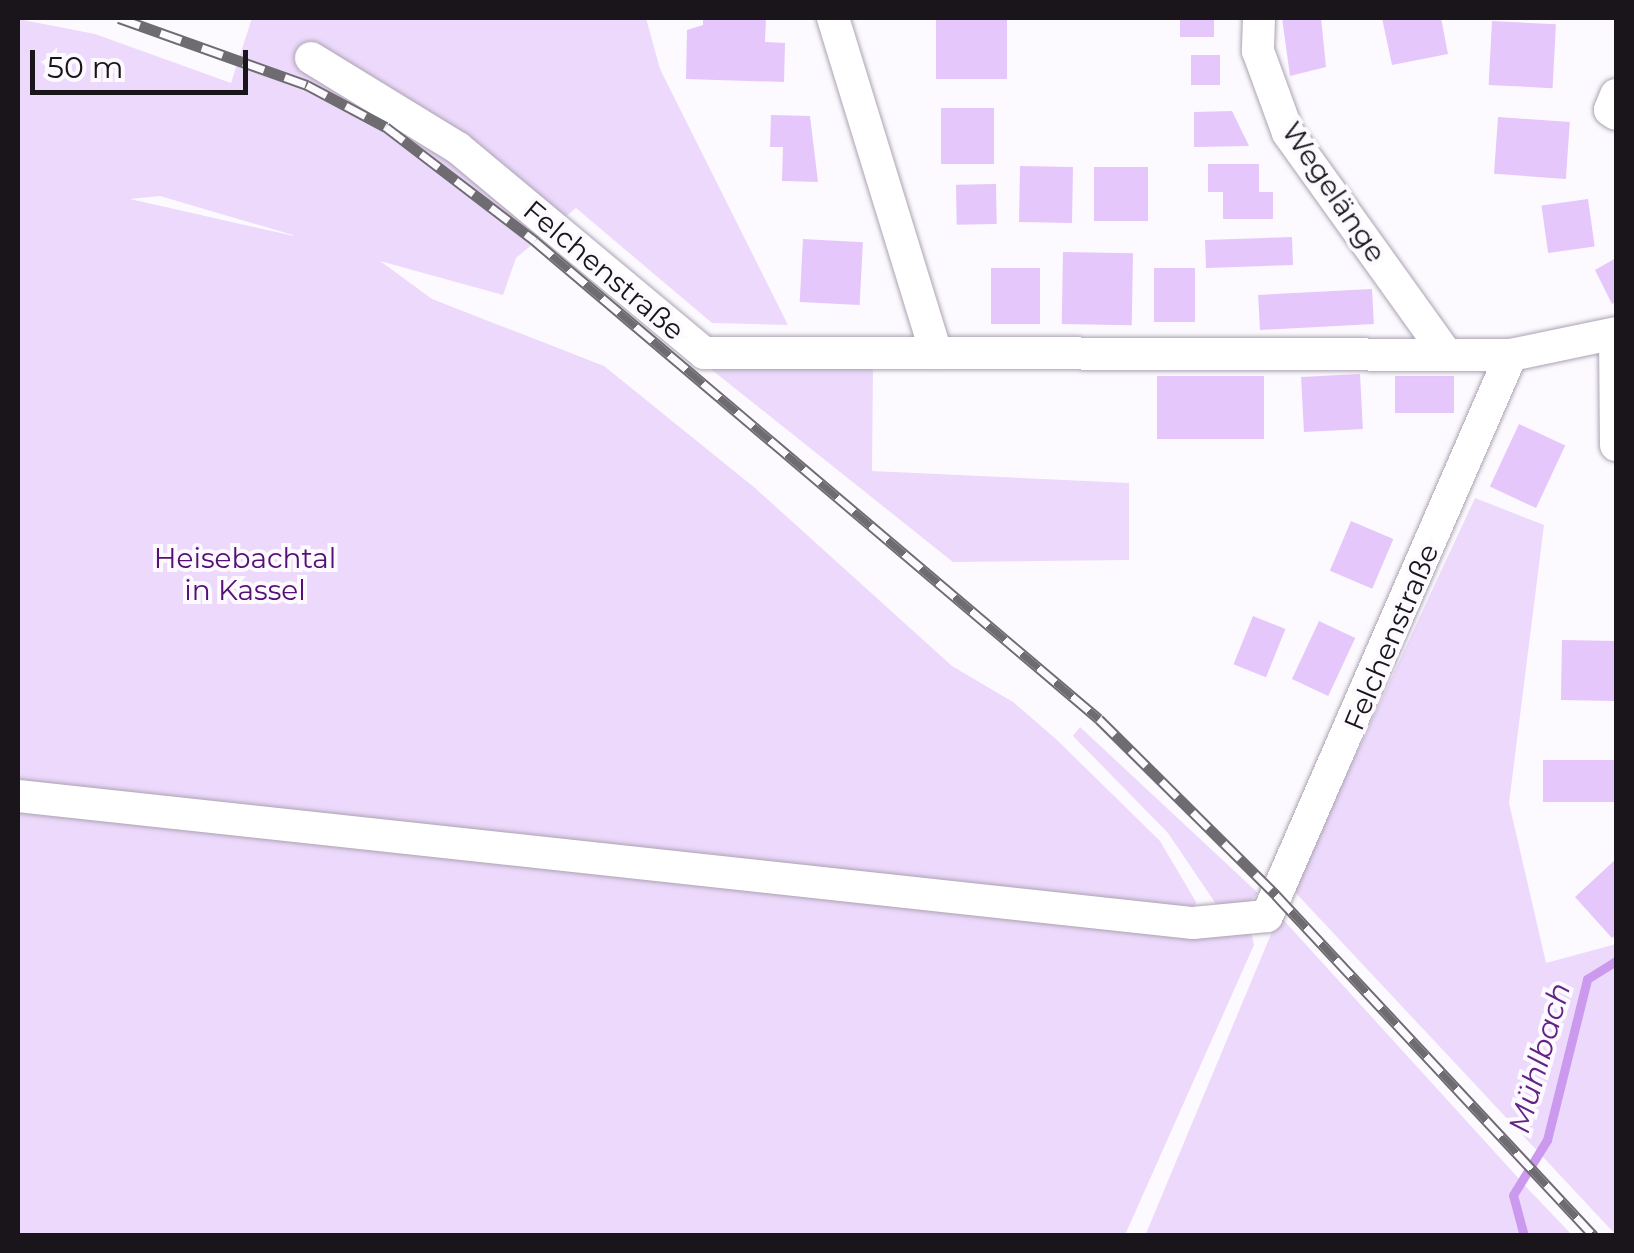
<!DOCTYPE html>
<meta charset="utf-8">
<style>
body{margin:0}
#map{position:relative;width:1634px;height:1253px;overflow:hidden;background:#fcfafe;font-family:Montserrat,sans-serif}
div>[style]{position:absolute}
.green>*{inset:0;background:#ecd9fb}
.stream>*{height:9px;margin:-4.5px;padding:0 4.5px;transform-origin:4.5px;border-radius:4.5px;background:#cb99ee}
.building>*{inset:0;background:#e5c7fb;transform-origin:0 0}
.roads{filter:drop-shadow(0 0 2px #aca2b3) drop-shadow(0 0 2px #aca2b3)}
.minor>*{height:32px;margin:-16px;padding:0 16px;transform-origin:16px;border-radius:16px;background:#fff}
.rail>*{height:11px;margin-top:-5.5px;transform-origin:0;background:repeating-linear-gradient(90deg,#fcfafe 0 22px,#6f6c71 0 44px);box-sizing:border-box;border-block:2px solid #6f6c71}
span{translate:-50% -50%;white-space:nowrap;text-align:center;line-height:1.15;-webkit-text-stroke:8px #fcfafe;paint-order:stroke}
.street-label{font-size:28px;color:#19151b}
.park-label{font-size:28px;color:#541075}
.water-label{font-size:30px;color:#622384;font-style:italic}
.frame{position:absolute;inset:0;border:20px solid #19151b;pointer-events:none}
.scale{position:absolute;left:30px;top:50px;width:218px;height:45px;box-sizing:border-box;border:5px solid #19151b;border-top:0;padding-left:12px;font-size:30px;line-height:35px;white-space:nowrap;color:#19151b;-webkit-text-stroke:8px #fcfafe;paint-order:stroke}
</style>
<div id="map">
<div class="green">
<div style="clip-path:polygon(evenodd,252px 18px,646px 18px,660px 69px,788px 325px,712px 323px,576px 208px,516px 258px,503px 295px,380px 261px,432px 299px,604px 366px,755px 488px,952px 666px,1013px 702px,1057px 740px,1160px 841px,1196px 902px,1194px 914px,1250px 928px,1254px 945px,1125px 1235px,18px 1235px,18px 19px,95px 34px,231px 83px,252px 18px,160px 196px,293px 235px,294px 236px,130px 199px,160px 196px)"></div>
<div style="clip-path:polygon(707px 366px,873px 366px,872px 471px,1129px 483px,1129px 560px,953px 562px)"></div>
<div style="clip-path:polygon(1475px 498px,1544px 525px,1509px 803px,1546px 963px,1616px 944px,1616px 1235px,1293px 890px)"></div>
<div style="clip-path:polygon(1080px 727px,1258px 893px,1250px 902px,1218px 907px,1168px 833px,1073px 736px)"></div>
<div style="clip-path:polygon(1279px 915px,1530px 1191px,1572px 1235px,1145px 1236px)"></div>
</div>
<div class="stream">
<div style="left:1524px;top:1236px;width:42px;rotate:-105deg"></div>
<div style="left:1513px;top:1195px;width:65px;rotate:-58.3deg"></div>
<div style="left:1547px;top:1140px;width:166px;rotate:-76deg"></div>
<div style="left:1587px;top:979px;width:34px;rotate:-32deg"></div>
</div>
<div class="building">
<div style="clip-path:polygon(703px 18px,766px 18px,765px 42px,785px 43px,784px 82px,686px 79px,687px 30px,703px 25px)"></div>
<div style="left:936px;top:18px;width:71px;height:61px"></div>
<div style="left:1180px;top:18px;width:34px;height:19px"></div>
<div style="clip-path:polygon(1282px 18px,1321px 18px,1326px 67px,1290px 76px)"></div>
<div style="clip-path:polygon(1382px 18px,1441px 18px,1448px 54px,1392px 65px)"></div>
<div style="left:1492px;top:21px;width:64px;height:64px;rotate:3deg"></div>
<div style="left:1191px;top:55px;width:29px;height:30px"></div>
<div style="left:941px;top:108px;width:53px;height:56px"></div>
<div style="clip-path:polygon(1232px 111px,1249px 146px,1194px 147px,1194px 112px)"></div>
<div style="clip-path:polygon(771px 115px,810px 116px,818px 182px,782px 181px,783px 147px,770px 147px)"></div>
<div style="left:1498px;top:117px;width:72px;height:57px;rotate:4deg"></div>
<div style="clip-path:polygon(1208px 164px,1259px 164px,1259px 192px,1273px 192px,1273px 219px,1223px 219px,1223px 192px,1208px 192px)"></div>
<div style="left:1020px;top:166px;width:53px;height:56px;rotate:1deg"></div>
<div style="left:1094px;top:167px;width:54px;height:54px"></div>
<div style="left:996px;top:184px;width:40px;height:40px;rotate:89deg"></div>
<div style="left:1588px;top:199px;width:48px;height:47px;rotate:82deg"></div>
<div style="left:1292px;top:237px;width:28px;height:87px;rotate:88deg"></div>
<div style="left:803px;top:239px;width:60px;height:63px;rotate:3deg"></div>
<div style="left:1063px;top:252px;width:70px;height:72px;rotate:1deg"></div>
<div style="clip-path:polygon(1616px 258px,1616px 302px,1612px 304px,1595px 270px)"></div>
<div style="left:1040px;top:268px;width:56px;height:49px;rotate:90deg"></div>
<div style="left:1154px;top:268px;width:41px;height:54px"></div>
<div style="left:1372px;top:289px;width:35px;height:114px;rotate:87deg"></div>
<div style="left:1360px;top:374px;width:55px;height:59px;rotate:87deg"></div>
<div style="left:1157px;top:376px;width:107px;height:63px"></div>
<div style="left:1395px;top:376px;width:59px;height:37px"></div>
<div style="left:1519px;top:424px;width:51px;height:69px;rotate:25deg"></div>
<div style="left:1351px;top:521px;width:46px;height:54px;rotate:23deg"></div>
<div style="left:1253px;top:616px;width:35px;height:52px;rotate:22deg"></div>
<div style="left:1319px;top:621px;width:40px;height:64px;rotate:25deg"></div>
<div style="left:1562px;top:640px;width:54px;height:60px;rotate:1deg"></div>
<div style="left:1616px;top:760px;width:42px;height:73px;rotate:90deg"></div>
<div style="clip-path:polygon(1616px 859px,1616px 935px,1612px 938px,1575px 897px)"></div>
</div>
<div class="roads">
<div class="minor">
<div style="left:833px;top:18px;width:350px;rotate:72.9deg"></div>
<div style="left:936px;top:353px;width:575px;rotate:0.2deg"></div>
<div style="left:1511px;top:355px;width:107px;rotate:-11.8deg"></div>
<div style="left:1259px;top:18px;width:33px;rotate:92deg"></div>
<div style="left:1258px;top:51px;width:87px;rotate:69.9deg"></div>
<div style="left:1288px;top:133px;width:269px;rotate:54.4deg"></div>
<div style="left:311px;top:58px;width:172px;rotate:31.5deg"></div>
<div style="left:458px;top:148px;width:320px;rotate:39.8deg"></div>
<div style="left:704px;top:353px;width:232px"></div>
<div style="left:1616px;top:95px;width:16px;rotate:112deg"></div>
<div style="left:1610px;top:110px;width:7px;rotate:34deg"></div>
<div style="left:1615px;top:334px;width:111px;rotate:89.5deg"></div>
<div style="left:18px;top:796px;width:1182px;rotate:6.17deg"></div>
<div style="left:1193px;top:923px;width:74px;rotate:-5.4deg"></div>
<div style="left:1267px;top:916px;width:612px;rotate:-66.49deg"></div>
</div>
</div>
<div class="rail">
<div style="left:119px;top:18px;width:200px;rotate:19.6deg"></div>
<div style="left:307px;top:85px;width:89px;rotate:28deg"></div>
<div style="left:386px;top:127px;width:188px;rotate:37.4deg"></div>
<div style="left:535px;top:241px;width:739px;rotate:40.28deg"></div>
<div style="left:1099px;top:719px;width:250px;rotate:44.8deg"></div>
<div style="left:1276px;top:895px;width:466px;rotate:47deg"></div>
</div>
<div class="street-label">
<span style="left:1334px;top:192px;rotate:56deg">Wegelänge</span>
<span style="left:604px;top:270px;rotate:40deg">Felchenstraße</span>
<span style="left:1391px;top:637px;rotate:-67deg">Felchenstraße</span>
</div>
<div class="park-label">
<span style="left:245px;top:574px">Heisebachtal<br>in Kassel</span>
</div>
<div class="water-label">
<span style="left:1540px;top:1058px;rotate:-74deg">Mühlbach</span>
</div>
<div class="frame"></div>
<div class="scale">50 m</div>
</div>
